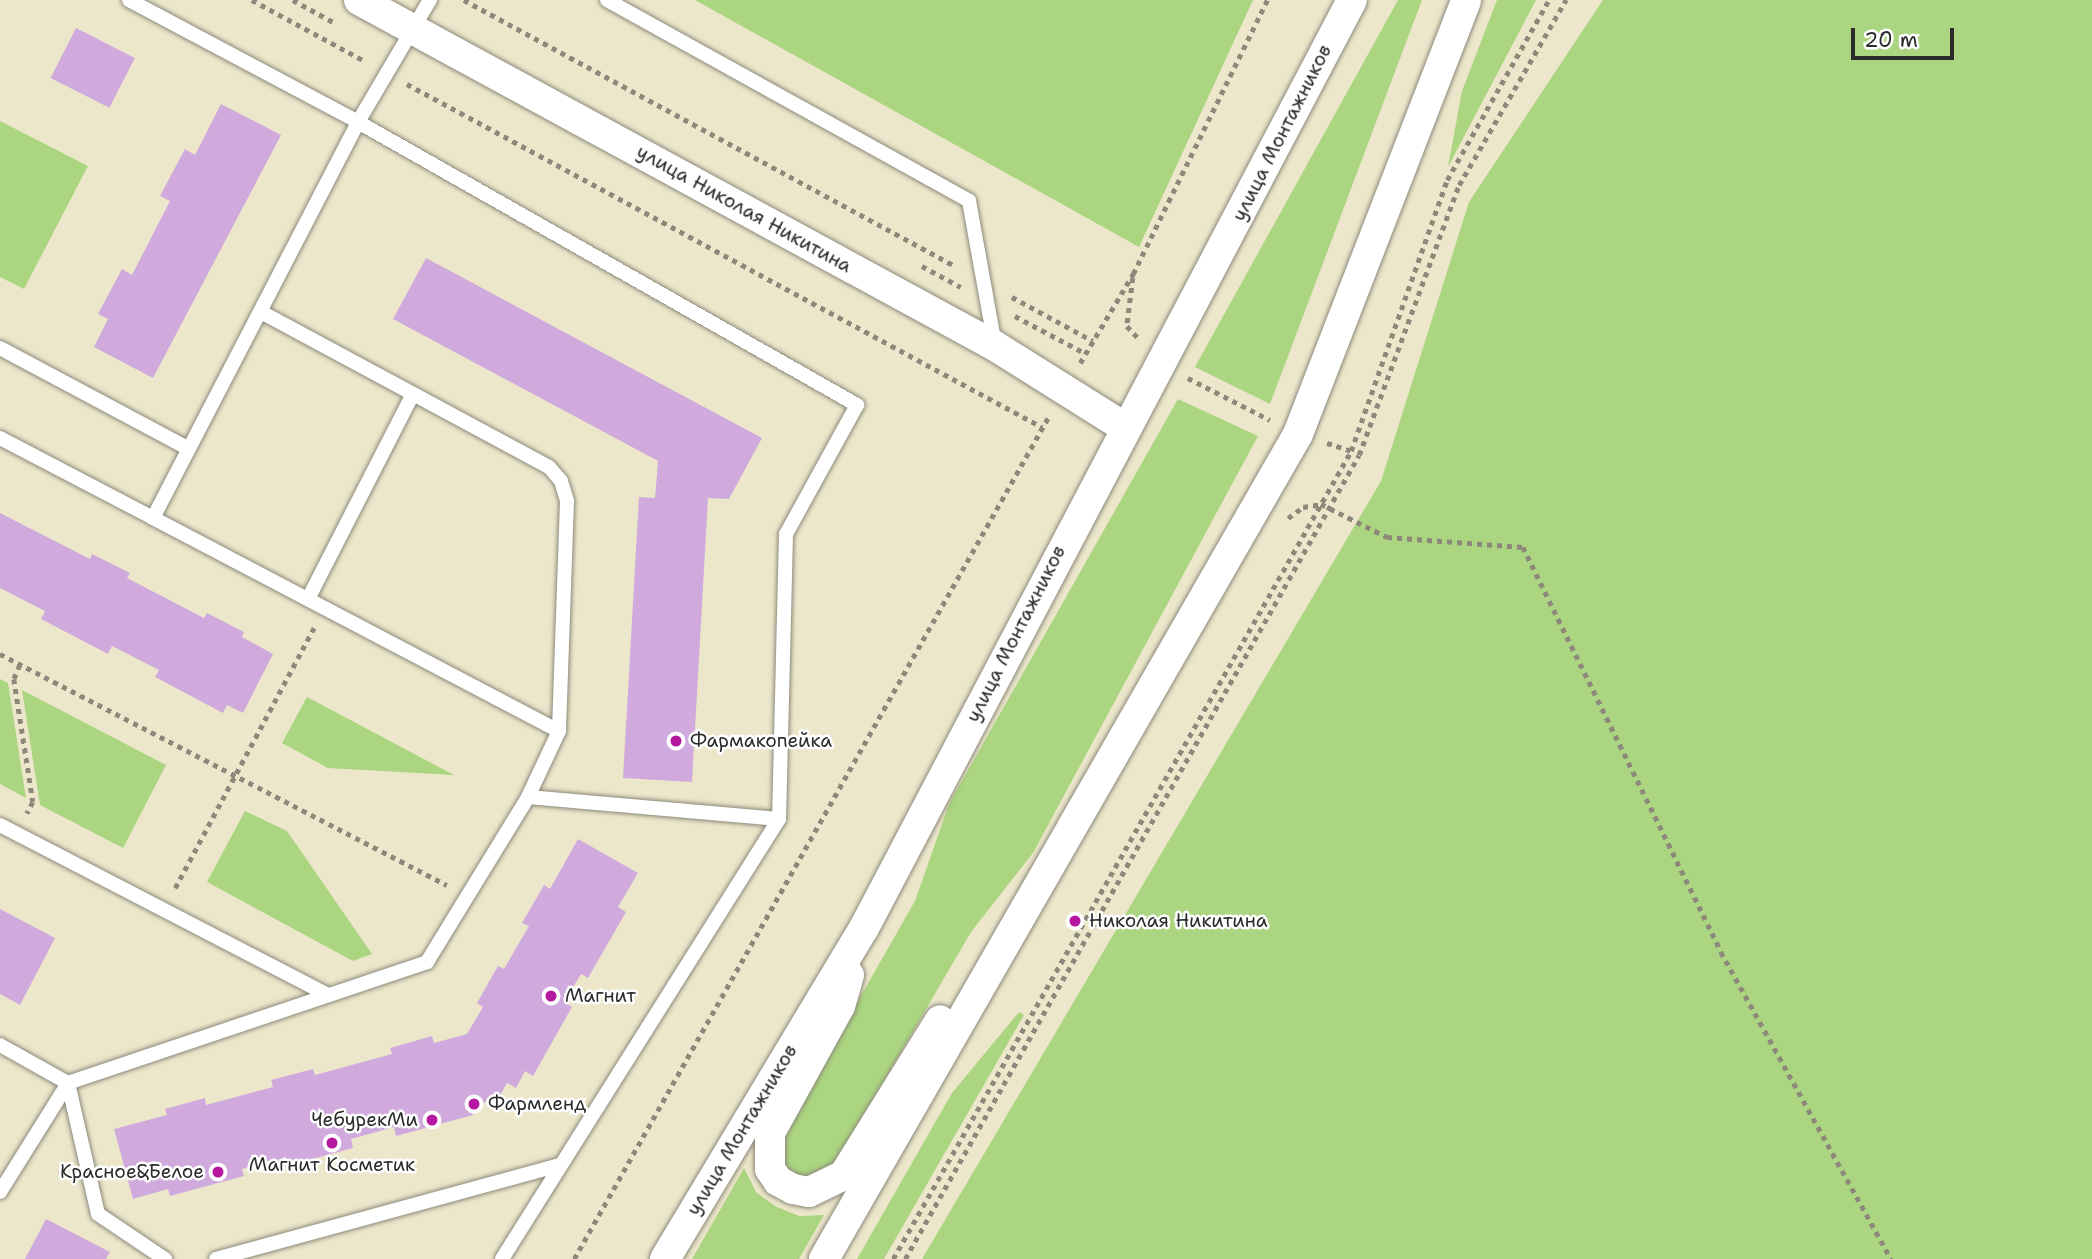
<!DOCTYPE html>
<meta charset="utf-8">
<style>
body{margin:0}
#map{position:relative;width:2092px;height:1259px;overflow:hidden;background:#ece7cb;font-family:"Shantell Sans",sans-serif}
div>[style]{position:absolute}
.green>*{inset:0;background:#abd580}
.building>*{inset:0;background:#d0aadc;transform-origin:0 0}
.path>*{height:4.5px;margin-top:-2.25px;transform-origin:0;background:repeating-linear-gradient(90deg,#8c897b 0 5px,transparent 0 10px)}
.roads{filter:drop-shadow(0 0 2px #8c897b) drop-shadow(0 0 2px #8c897b)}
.service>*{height:14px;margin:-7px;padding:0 7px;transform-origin:7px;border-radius:7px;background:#fff}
.minor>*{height:30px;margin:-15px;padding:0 15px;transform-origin:15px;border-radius:15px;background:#fff}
.dots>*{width:19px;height:19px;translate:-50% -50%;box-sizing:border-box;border:4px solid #fff;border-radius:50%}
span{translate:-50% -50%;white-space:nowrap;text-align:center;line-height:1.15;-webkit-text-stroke:5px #fff;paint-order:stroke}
.street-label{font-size:19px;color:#2b2b2b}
.poi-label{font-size:19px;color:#2b2b2b}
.left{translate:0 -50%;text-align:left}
.right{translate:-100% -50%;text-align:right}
.scale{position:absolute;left:1851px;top:28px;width:103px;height:32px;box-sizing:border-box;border:4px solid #2b2b2b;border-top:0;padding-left:9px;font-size:21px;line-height:24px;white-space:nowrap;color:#2b2b2b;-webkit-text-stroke:5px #fff;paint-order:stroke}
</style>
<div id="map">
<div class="green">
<div style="clip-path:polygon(695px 0,1253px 0,1139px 247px)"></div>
<div style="clip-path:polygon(1398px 0,1422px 0,1270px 404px,1195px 367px)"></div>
<div style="clip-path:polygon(1497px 0,1536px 0,1448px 167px,1462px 91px)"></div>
<div style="clip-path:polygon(1603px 0,2092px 0,2092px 1259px,922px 1259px,1381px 481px,1469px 202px)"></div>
<div style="clip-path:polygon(0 121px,88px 166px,24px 289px,0 277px)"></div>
<div style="clip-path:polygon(1178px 399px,1258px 436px,1033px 853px,971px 932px,838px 1160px,826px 1176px,811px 1179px,792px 1172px,784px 1164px,780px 1146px,786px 1127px,915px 901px,949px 804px)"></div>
<div style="clip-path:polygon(0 679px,8px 683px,26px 798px,0 784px)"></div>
<div style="clip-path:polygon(22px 690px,166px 765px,123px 848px,40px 805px)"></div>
<div style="clip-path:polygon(307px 697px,454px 775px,328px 768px,282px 743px)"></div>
<div style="clip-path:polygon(245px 811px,287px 831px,372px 954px,353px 961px,207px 882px)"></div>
<div style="clip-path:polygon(1019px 1012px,1024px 1015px,884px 1259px,857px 1259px,952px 1093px)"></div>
<div style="clip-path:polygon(744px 1168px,756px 1192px,775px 1206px,799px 1216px,824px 1215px,799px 1259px,692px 1259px)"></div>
</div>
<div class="building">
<div style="left:76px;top:28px;width:66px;height:56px;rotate:27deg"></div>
<div style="clip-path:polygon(221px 104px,281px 135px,153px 378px,94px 347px,108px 319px,98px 314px,122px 269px,132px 275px,170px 201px,160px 196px,185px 149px,195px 155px)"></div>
<div style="clip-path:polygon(426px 258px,762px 438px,729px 499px,708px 498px,692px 782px,623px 778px,639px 497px,655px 498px,658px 461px,393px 319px)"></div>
<div style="clip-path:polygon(0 513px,90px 559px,92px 554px,130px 573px,127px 578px,204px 618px,207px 613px,244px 632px,242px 637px,273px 654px,243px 713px,227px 705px,223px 713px,155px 677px,159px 670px,112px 646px,108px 654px,41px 619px,45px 611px,0 588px)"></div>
<div style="clip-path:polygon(578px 839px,638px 873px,618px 907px,626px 912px,588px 978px,581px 974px,564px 1002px,572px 1007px,533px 1076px,525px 1071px,516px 1088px,507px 1083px,498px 1099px,470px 1106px,473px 1115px,396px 1136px,394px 1127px,351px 1139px,353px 1148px,279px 1168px,277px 1159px,242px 1169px,244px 1176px,170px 1196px,168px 1189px,133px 1199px,114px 1129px,167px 1115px,165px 1109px,205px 1098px,206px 1105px,273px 1087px,271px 1080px,313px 1069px,315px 1075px,392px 1054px,390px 1048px,432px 1036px,434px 1043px,467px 1034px,483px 1007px,477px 1003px,498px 966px,504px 969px,529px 926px,522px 923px,544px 885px,550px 889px)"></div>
<div style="clip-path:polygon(0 909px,55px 938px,20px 1005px,0 994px)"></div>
<div style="clip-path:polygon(46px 1219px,110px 1252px,106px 1259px,25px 1259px)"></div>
</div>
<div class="path">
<div style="left:252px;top:0;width:128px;rotate:28.4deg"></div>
<div style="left:293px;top:0;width:48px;rotate:28.7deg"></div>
<div style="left:464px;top:0;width:558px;rotate:28.45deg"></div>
<div style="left:407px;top:84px;width:722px;rotate:28.38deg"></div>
<div style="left:922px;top:266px;width:44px;rotate:28.3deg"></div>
<div style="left:1133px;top:278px;width:48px;rotate:97.1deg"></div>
<div style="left:1127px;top:326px;width:16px;rotate:47deg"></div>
<div style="left:1012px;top:297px;width:92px;rotate:28.5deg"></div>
<div style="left:1015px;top:316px;width:79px;rotate:27.9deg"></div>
<div style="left:1080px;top:363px;width:104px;rotate:-59.2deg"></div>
<div style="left:1133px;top:274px;width:305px;rotate:-63.9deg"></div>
<div style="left:1188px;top:378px;width:92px;rotate:27.1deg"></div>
<div style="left:1327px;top:443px;width:25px;rotate:18deg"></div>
<div style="left:1288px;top:518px;width:19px;rotate:-36deg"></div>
<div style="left:1303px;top:507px;width:18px;rotate:-9deg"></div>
<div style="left:1321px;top:504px;width:74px;rotate:26.6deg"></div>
<div style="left:1387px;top:537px;width:136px;rotate:4.2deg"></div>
<div style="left:1523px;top:547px;width:451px;rotate:63.9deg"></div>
<div style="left:1721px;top:952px;width:351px;rotate:61deg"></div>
<div style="left:0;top:654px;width:503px;rotate:27.33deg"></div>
<div style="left:20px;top:665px;width:15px;rotate:113deg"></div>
<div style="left:14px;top:679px;width:124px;rotate:81.2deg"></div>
<div style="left:33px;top:802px;width:13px;rotate:117deg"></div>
<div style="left:175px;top:888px;width:295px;rotate:-61.9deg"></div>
<div style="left:574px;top:1259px;width:968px;rotate:-60.6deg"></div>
<div style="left:893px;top:1259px;width:929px;rotate:-60.45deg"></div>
<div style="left:1351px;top:451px;width:288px;rotate:-70.5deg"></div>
<div style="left:1447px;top:180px;width:207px;rotate:-60.5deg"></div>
<div style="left:905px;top:1259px;width:923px;rotate:-60.55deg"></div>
<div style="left:1359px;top:455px;width:288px;rotate:-69.7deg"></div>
<div style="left:1459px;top:185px;width:214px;rotate:-60deg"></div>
</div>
<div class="roads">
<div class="service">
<div style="left:129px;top:0;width:259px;rotate:28deg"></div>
<div style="left:358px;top:122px;width:574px;rotate:29.56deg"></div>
<div style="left:857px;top:405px;width:147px;rotate:118.8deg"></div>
<div style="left:786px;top:534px;width:285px;rotate:91.4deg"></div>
<div style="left:607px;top:0;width:414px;rotate:29deg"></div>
<div style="left:969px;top:201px;width:147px;rotate:79.8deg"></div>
<div style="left:261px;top:312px;width:327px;rotate:28.3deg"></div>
<div style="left:549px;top:467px;width:18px;rotate:49deg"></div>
<div style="left:561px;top:481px;width:21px;rotate:73deg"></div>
<div style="left:567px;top:501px;width:230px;rotate:92deg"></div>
<div style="left:559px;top:731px;width:73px;rotate:115.2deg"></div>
<div style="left:0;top:348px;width:214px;rotate:28.1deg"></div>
<div style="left:0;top:438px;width:173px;rotate:27.6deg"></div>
<div style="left:153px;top:518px;width:446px;rotate:-62.6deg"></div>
<div style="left:358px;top:122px;width:142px;rotate:-59.5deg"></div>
<div style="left:153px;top:518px;width:458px;rotate:27.7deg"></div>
<div style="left:308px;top:599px;width:230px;rotate:-62.9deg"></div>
<div style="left:0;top:825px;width:369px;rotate:27.4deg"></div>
<div style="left:0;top:1045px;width:78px;rotate:29.2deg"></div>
<div style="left:68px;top:1083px;width:134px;rotate:77.1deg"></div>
<div style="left:98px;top:1214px;width:81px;rotate:33.9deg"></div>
<div style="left:0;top:1192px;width:128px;rotate:-58deg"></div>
<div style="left:68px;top:1083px;width:379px;rotate:-18.6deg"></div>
<div style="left:427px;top:962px;width:193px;rotate:-58.5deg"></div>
<div style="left:528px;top:797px;width:252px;rotate:5deg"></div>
<div style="left:779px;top:819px;width:520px;rotate:122.19deg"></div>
<div style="left:216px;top:1259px;width:357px;rotate:-15.3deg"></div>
</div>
<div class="minor">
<div style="left:359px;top:0;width:724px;rotate:28.55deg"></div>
<div style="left:995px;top:346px;width:152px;rotate:32.1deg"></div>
<div style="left:849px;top:975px;width:32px;rotate:106deg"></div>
<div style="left:840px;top:1006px;width:145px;rotate:118.9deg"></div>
<div style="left:770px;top:1133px;width:36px;rotate:90deg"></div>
<div style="left:770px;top:1169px;width:14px;rotate:56deg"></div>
<div style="left:778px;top:1181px;width:17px;rotate:28deg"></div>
<div style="left:793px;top:1189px;width:16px;rotate:11deg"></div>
<div style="left:809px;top:1192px;width:39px;rotate:-26deg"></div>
<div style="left:844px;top:1175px;width:182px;rotate:-58.2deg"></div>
<div style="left:665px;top:1259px;width:386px;rotate:-59deg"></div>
<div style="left:864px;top:928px;width:1048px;rotate:-62.26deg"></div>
<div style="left:824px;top:1259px;width:951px;rotate:-60.12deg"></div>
<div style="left:1298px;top:434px;width:465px;rotate:-68.8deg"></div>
</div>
</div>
<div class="dots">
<div style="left:676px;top:741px;background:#b5179e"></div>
<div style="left:1075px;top:921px;background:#b5179e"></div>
<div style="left:551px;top:996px;background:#b5179e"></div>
<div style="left:474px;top:1104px;background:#b5179e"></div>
<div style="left:432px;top:1120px;background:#b5179e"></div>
<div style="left:332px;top:1143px;background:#b5179e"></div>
<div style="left:218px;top:1172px;background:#b5179e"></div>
</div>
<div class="street-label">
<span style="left:1282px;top:133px;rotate:-63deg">улица Монтажников</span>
<span style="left:744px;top:209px;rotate:29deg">улица Николая Никитина</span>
<span style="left:1016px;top:634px;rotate:-63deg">улица Монтажников</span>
<span style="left:742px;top:1130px;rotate:-59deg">улица Монтажников</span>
</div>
<div class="poi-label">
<span class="left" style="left:690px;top:741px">Фармакопейка</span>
<span class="left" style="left:1089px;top:921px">Николая Никитина</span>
<span class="left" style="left:565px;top:996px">Магнит</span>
<span class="left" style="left:488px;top:1104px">Фармленд</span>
<span class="right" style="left:418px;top:1120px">ЧебурекМи</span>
<span style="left:332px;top:1165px">Магнит Косметик</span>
<span class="right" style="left:204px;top:1172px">Красное&amp;Белое</span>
</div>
<div class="scale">20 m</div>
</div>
